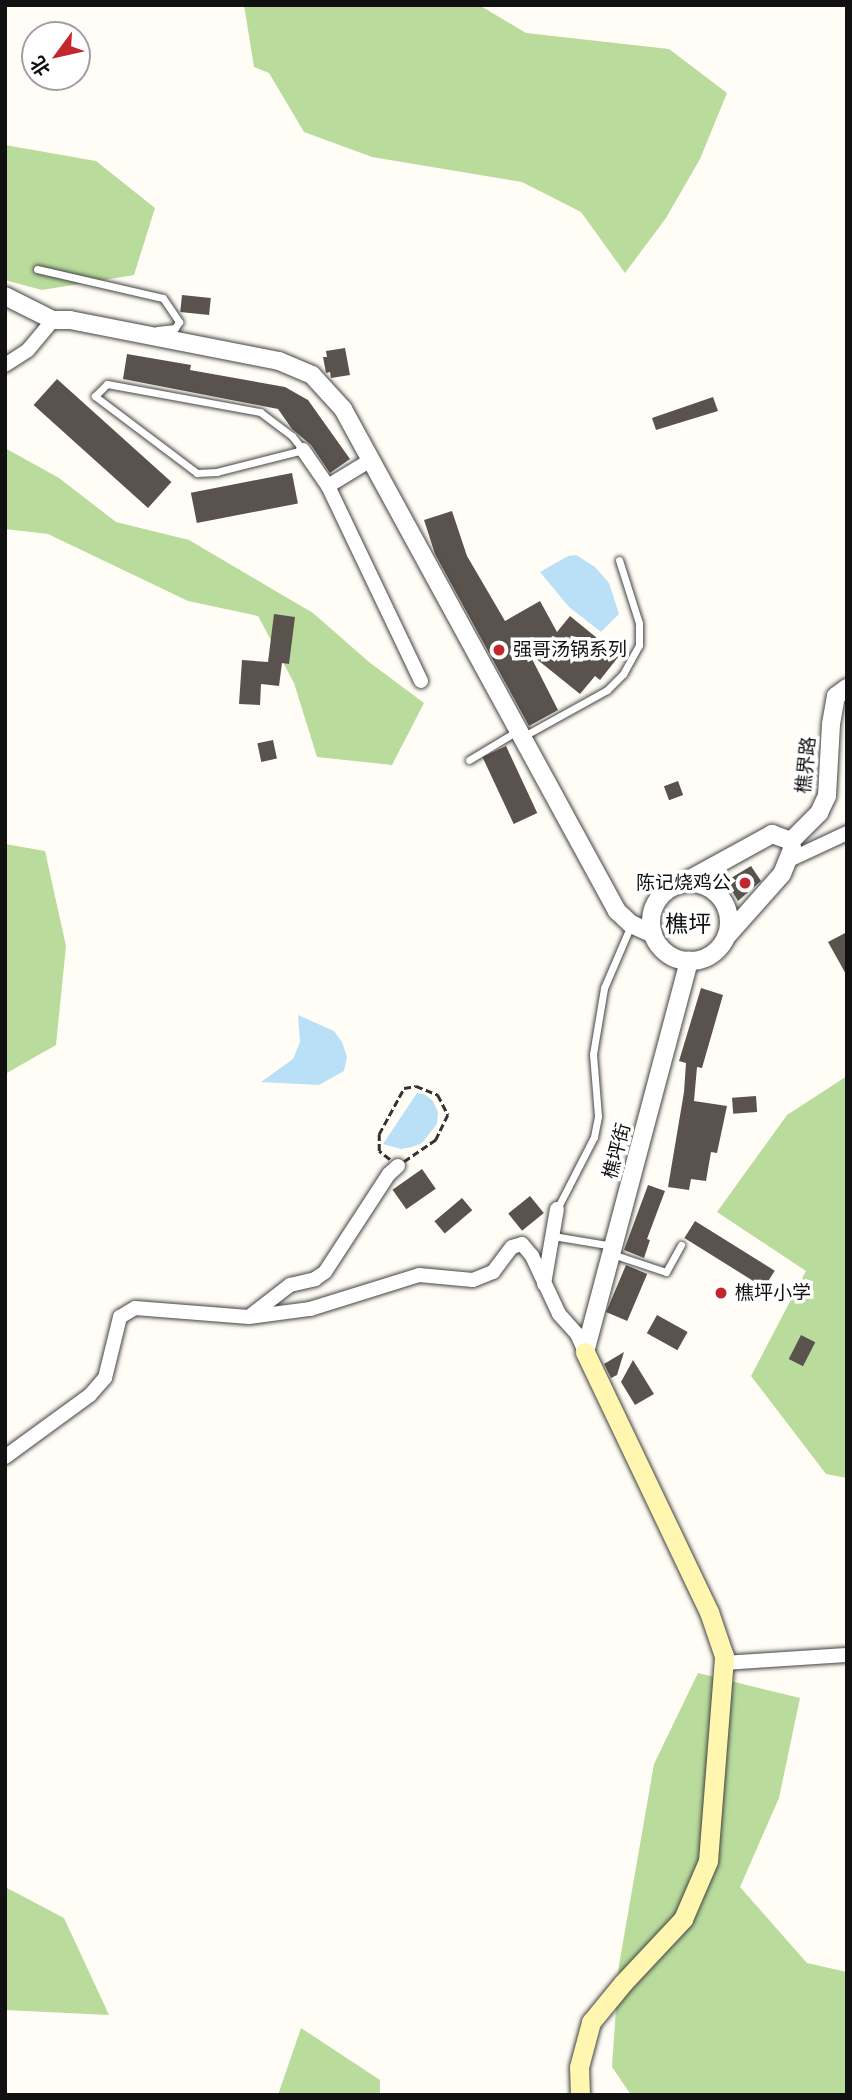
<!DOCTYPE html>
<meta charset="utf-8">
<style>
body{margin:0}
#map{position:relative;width:852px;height:2100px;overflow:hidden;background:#fffdf5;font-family:"IBM Plex Serif","Noto Sans SC",serif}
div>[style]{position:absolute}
.forest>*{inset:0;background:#b9dc9c}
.water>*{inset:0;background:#b9e0f7}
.building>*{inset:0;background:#5a524d;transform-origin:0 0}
.path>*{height:2.5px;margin-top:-1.25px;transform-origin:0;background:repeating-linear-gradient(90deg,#333 0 7px,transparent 0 10.5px)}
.roads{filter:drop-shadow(0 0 2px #444) drop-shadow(0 0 2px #444)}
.service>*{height:7px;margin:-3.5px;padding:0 3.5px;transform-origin:3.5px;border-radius:3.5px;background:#fff}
.minor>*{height:14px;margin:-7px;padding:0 7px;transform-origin:7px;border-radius:7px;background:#fff}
.tertiary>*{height:18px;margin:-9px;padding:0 9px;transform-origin:9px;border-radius:9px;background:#fff}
.tertiary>.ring{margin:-9px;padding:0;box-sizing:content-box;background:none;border:18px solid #fff;border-radius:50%}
.secondary>*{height:19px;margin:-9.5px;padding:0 9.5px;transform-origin:9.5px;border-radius:9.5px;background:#fff6b0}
.dots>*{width:19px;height:19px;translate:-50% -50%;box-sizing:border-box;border:4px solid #fff;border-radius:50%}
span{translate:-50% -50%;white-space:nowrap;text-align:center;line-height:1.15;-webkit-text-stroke:7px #fff;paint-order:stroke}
.poi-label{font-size:19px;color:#111}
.left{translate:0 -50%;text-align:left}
.right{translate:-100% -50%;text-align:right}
.street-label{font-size:19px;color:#111}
.quarter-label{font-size:23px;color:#111}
.frame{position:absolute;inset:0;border:7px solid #111;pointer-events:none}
.north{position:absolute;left:21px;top:21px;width:70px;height:70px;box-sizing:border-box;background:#fff;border:2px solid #a0a0a0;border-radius:50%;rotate:237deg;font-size:19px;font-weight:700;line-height:28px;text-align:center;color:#111}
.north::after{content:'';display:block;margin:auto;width:24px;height:32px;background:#c4262e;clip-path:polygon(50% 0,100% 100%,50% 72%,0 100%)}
</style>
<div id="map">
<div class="forest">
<div style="clip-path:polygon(244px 5px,479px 5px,526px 33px,669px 49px,727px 93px,700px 159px,666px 218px,625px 273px,581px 212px,522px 182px,372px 157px,304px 132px,269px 73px,254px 67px)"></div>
<div style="clip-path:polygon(5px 145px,96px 161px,155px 208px,134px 275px,42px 290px,5px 280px)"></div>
<div style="clip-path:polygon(5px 448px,59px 478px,116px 522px,189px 540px,313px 613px,369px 662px,424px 703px,392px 765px,317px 757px,294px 683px,258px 616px,188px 601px,48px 534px,5px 529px)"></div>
<div style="clip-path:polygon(5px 844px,45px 851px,66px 946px,56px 1045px,5px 1074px)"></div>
<div style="clip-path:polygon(847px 1076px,847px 1478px,826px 1474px,751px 1376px,806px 1271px,717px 1212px,787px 1115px)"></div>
<div style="clip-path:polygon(698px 1673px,800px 1698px,779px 1798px,740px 1887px,807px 1963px,847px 1972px,847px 2095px,631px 2095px,612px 2067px,619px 1965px,654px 1764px)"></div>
<div style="clip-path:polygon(5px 1887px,64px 1918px,109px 2015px,5px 2010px)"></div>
<div style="clip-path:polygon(301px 2028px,380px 2080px,380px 2095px,278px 2095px)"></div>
</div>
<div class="water">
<div style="clip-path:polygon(576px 555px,595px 567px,609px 583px,619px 614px,601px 632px,569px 607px,540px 572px,568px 556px)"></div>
<div style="clip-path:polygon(298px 1015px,334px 1031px,342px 1042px,347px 1057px,344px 1071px,319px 1085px,261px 1082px,293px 1059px,300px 1042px)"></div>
<div style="clip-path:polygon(417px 1093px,424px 1094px,433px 1101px,438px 1112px,437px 1124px,422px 1143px,412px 1147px,401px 1149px,383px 1144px)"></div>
</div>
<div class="building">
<div style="left:182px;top:295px;width:29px;height:17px;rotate:6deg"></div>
<div style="clip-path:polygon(345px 348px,350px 375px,331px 378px,330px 372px,326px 373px,323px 357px,327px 357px,326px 351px)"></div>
<div style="clip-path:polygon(127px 354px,191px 365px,190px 370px,285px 387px,308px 400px,350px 459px,330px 473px,311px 445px,292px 429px,278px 409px,123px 379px)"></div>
<div style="left:57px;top:379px;width:154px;height:35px;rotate:42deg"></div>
<div style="clip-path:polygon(713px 397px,718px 411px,656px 430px,652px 418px)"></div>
<div style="left:292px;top:473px;width:31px;height:103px;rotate:79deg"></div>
<div style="clip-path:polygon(452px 511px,467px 556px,505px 621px,540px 601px,557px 632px,570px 616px,619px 656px,600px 680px,595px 676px,580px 694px,529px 653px,558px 710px,529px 726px,435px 554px,424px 520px)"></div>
<div style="clip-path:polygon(274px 614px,295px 617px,289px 664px,282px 663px,279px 686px,261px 684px,260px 705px,239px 704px,242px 660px,268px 662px)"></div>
<div style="left:273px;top:740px;width:19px;height:16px;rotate:78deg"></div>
<div style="left:506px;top:746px;width:74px;height:26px;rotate:65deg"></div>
<div style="left:678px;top:781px;width:15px;height:15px;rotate:70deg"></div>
<div style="clip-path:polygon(751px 866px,761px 881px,738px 901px,726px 881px)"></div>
<div style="clip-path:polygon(847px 932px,847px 976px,828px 942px)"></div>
<div style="clip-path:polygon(701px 988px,723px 995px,702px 1068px,697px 1067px,694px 1101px,727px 1106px,717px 1153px,711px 1152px,706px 1181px,691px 1179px,689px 1190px,668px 1187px,684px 1092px,686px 1063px,679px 1061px)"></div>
<div style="left:756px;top:1096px;width:16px;height:24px;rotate:86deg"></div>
<div style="left:422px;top:1169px;width:24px;height:36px;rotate:55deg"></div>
<div style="clip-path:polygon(648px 1185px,665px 1191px,647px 1239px,650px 1240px,644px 1258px,624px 1250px)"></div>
<div style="left:530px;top:1196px;width:22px;height:28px;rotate:51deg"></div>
<div style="left:462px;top:1198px;width:16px;height:36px;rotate:50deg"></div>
<div style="left:695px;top:1221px;width:94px;height:20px;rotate:32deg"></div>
<div style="left:626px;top:1265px;width:23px;height:51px;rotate:23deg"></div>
<div style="left:657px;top:1315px;width:35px;height:21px;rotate:29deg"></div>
<div style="left:801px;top:1335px;width:16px;height:27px;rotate:27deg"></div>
<div style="clip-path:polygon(624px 1352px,617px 1375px,611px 1378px,604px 1364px)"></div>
<div style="clip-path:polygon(633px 1360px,654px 1394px,635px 1405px,621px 1382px)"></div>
</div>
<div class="path">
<div style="left:416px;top:1086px;width:24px;rotate:22deg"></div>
<div style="left:438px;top:1095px;width:22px;rotate:63deg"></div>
<div style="left:448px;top:1115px;width:28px;rotate:116deg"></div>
<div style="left:436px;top:1140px;width:46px;rotate:145.6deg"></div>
<div style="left:398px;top:1166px;width:24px;rotate:-142deg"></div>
<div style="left:379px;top:1151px;width:17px;rotate:-90deg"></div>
<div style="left:379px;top:1134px;width:52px;rotate:-61.5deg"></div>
<div style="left:404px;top:1088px;width:12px;rotate:-9deg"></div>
</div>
<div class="roads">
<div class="service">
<div style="left:37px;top:269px;width:129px;rotate:13deg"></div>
<div style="left:163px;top:298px;width:29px;rotate:56deg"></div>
<div style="left:179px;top:322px;width:7px;rotate:124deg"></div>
<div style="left:175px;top:328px;width:18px;rotate:174deg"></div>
<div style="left:107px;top:384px;width:156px;rotate:10.4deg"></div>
<div style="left:260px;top:412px;width:40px;rotate:37deg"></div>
<div style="left:292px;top:436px;width:18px;rotate:52deg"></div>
<div style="left:303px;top:450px;width:89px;rotate:165.7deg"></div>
<div style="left:217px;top:472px;width:20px;rotate:177deg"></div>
<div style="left:197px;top:473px;width:128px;rotate:-143deg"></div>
<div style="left:95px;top:396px;width:17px;rotate:-45deg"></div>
<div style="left:524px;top:736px;width:95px;rotate:-29deg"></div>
<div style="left:607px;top:690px;width:23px;rotate:-45deg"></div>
<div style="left:623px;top:674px;width:33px;rotate:-61deg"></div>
<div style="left:639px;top:645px;width:22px;rotate:-90deg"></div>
<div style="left:639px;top:623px;width:66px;rotate:-107.6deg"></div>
<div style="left:469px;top:760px;width:58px;rotate:-31deg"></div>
<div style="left:557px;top:1209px;width:81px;rotate:-62.8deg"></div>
<div style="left:594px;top:1137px;width:21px;rotate:-79deg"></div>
<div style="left:598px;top:1116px;width:62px;rotate:-94.6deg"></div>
<div style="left:593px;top:1054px;width:67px;rotate:-80.5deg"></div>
<div style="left:604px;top:988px;width:69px;rotate:-66.8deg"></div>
<div style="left:553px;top:1236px;width:61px;rotate:9.5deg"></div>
<div style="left:612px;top:1254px;width:57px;rotate:18.4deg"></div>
<div style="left:666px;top:1272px;width:31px;rotate:-61deg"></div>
</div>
<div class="minor">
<div style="left:5px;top:365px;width:27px;rotate:-33deg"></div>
<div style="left:28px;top:350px;width:39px;rotate:-50deg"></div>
<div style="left:303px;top:450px;width:44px;rotate:55.2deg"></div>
<div style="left:328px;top:486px;width:216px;rotate:64.5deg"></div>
<div style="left:328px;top:486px;width:50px;rotate:-31.2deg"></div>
<div style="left:787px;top:861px;width:66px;rotate:-25deg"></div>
<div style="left:544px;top:1284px;width:76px;rotate:-80.2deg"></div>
<div style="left:250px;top:1316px;width:51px;rotate:-37.8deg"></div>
<div style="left:290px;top:1285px;width:26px;rotate:-13deg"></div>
<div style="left:315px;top:1279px;width:12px;rotate:-35deg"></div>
<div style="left:325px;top:1272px;width:117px;rotate:-56.9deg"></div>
<div style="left:389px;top:1174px;width:12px;rotate:-42deg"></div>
<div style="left:5px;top:1457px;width:105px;rotate:-36.1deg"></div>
<div style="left:90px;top:1395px;width:23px;rotate:-49deg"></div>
<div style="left:105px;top:1378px;width:63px;rotate:-76.2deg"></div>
<div style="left:120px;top:1317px;width:17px;rotate:-31deg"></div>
<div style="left:135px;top:1308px;width:114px;rotate:4.5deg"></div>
<div style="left:249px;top:1317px;width:62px;rotate:-7.5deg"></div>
<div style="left:310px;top:1309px;width:114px;rotate:-17.3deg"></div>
<div style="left:419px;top:1275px;width:54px;rotate:5.3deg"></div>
<div style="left:473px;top:1280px;width:22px;rotate:-22deg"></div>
<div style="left:493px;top:1272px;width:31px;rotate:-53deg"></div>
<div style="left:512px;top:1247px;width:10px;rotate:-17deg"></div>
<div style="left:522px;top:1244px;width:16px;rotate:50deg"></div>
<div style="left:532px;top:1256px;width:64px;rotate:65deg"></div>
<div style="left:559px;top:1314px;width:27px;rotate:48deg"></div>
<div style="left:577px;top:1334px;width:20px;rotate:66deg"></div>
<div style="left:723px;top:1663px;width:124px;rotate:-3.7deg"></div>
</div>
<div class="tertiary">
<div style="left:5px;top:296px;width:54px;rotate:26.6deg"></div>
<div style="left:53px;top:320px;width:17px"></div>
<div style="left:70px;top:320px;width:213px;rotate:11.1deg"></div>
<div style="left:279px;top:361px;width:36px;rotate:23deg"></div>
<div style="left:312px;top:375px;width:46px;rotate:47.6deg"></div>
<div style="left:343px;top:409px;width:572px;rotate:61.37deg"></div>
<div style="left:617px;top:911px;width:19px;rotate:43deg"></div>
<div style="left:631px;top:924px;width:24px;rotate:24deg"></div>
<div style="left:791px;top:841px;width:40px;rotate:-45deg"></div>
<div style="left:819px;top:813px;width:19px;rotate:-65deg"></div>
<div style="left:827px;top:796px;width:72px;rotate:-86.8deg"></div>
<div style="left:831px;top:724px;width:28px;rotate:-80deg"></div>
<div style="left:836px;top:696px;width:14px;rotate:-36deg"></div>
<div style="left:683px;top:883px;width:102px;rotate:-28.8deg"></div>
<div style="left:772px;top:834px;width:20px;rotate:20deg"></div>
<div class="ring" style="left:651px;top:883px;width:60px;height:60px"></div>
<div style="left:726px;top:937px;width:84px;rotate:-48.4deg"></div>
<div style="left:782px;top:874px;width:27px;rotate:-68deg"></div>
<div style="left:792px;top:849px;width:8px;rotate:-97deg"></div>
<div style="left:585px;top:1352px;width:405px;rotate:-75.1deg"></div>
</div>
<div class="secondary">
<div style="left:580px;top:2095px;width:28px;rotate:-92deg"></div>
<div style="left:579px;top:2067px;width:47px;rotate:-75.1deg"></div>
<div style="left:591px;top:2022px;width:50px;rotate:-50.6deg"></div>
<div style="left:623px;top:1983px;width:88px;rotate:-46.8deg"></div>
<div style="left:683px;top:1919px;width:63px;rotate:-66.7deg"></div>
<div style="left:708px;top:1861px;width:206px;rotate:-85.5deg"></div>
<div style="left:724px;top:1656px;width:46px;rotate:-108.8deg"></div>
<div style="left:709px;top:1612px;width:288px;rotate:-115.5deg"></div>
</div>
</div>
<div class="dots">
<div style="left:499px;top:650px;background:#c4262e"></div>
<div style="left:745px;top:883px;background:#c4262e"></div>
<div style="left:721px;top:1293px;background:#c4262e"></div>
</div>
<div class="poi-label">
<span class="left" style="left:513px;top:650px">强哥汤锅系列</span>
<span class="right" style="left:731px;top:883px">陈记烧鸡公</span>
<span class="left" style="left:735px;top:1293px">樵坪小学</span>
</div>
<div class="street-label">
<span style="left:806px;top:765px;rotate:-84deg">樵界路</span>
<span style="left:617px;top:1151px;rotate:-75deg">樵坪街</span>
</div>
<div class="quarter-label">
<span style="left:688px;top:923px">樵坪</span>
</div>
<div class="frame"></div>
<div class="north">北</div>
</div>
